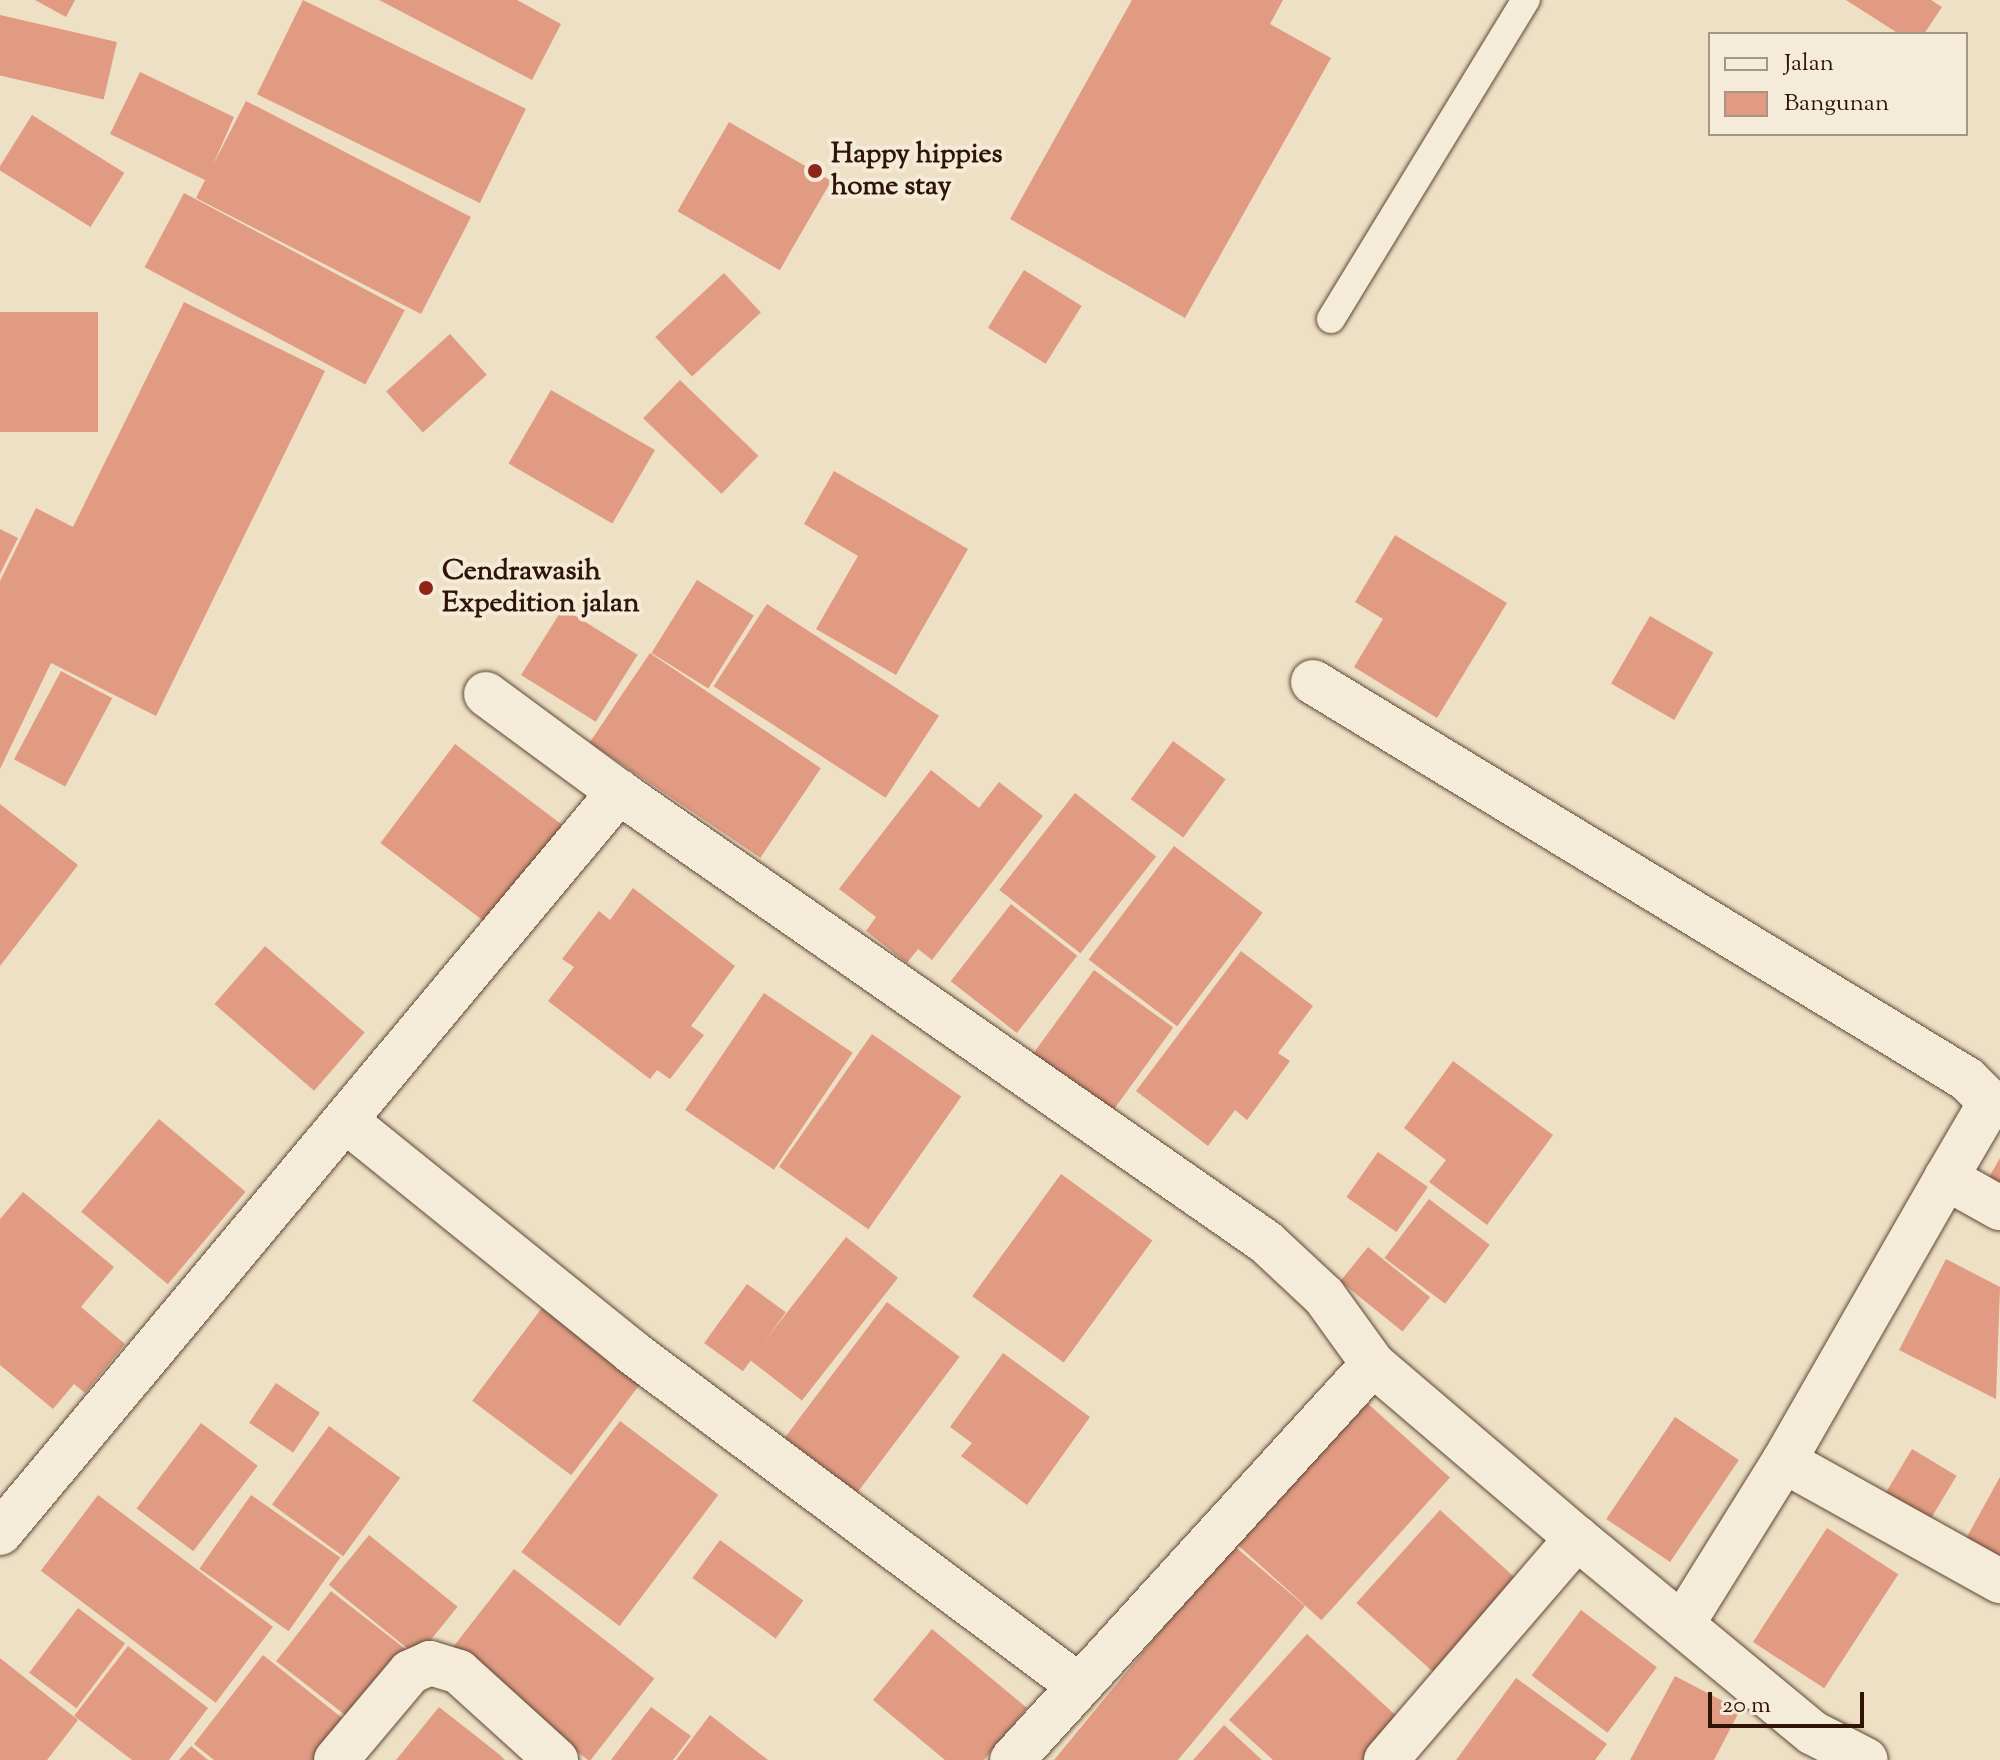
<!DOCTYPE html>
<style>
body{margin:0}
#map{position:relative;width:2000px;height:1760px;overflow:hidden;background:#eee0c4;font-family:"Sorts Mill Goudy",serif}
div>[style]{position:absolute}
.building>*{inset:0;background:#e09b82;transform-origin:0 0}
.roads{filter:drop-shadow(0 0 2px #604736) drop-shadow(0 0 2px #604736)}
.service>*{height:28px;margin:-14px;padding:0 14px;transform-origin:14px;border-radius:14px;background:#f4ebd9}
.minor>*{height:44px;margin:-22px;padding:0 22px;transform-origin:22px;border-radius:22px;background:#f4ebd9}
.dots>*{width:22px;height:22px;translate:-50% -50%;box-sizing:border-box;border:4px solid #f4ebd9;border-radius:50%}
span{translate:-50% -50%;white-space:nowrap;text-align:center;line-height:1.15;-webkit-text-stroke:8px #f4ebd9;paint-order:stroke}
.poi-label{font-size:28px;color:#301407;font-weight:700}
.left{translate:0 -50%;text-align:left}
.legend{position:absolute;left:1708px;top:32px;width:260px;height:104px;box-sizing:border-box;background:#f4ebd9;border:2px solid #a69585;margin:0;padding:10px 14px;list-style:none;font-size:24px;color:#301407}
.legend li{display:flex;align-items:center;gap:16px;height:40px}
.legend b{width:40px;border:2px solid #a69585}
.scale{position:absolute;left:1708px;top:1692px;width:156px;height:36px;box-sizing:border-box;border:4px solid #301407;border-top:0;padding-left:10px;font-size:24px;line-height:28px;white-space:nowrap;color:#301407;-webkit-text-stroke:6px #f4ebd9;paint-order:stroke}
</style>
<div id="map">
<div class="building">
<div style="clip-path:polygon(35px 0,75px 0,66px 17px)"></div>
<div style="left:303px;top:0;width:248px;height:105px;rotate:26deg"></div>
<div style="clip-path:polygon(379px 0,517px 0,561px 24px,532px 80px)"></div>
<div style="clip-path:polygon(1132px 0,1283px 0,1270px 24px,1331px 58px,1185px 318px,1010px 219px)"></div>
<div style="clip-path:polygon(1846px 0,1931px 0,1942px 7px,1924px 34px,1899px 34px)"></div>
<div style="left:0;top:15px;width:120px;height:59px;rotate:13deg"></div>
<div style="clip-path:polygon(140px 72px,234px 117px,213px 165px,246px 101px,471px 217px,421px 314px,196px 198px,205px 180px,110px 134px)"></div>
<div style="left:32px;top:115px;width:109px;height:64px;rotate:32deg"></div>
<div style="left:729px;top:122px;width:118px;height:103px;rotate:30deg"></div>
<div style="left:184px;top:193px;width:250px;height:84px;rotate:28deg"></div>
<div style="left:1024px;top:270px;width:68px;height:68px;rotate:32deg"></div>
<div style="left:724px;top:273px;width:54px;height:94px;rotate:47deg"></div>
<div style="clip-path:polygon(184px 302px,325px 371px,156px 716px,51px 663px,0 769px,0 581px,36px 508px,73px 527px)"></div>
<div style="left:0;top:312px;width:98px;height:120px"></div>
<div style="left:450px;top:334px;width:55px;height:86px;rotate:48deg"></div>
<div style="left:680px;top:380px;width:109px;height:53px;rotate:44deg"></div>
<div style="left:551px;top:390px;width:120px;height:85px;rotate:30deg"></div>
<div style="clip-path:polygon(834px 471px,968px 549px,896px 675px,816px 629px,858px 556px,804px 524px)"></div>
<div style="clip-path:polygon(0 529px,18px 538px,0 574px)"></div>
<div style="clip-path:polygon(1395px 535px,1507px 603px,1437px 718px,1354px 667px,1383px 619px,1355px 602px)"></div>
<div style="left:697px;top:580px;width:67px;height:86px;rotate:32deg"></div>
<div style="left:767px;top:604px;width:205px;height:98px;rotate:33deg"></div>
<div style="left:563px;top:608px;width:88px;height:79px;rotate:32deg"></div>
<div style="left:1650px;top:616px;width:73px;height:78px;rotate:30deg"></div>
<div style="left:650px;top:653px;width:206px;height:108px;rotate:34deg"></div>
<div style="left:61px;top:671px;width:58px;height:100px;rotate:28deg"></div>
<div style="left:1173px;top:741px;width:65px;height:72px;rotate:36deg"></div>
<div style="left:455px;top:744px;width:144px;height:124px;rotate:37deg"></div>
<div style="clip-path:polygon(931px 770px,979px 808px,999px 782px,1043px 816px,932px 960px,918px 949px,907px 963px,866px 931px,876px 917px,839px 889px)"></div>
<div style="left:1075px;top:793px;width:103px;height:123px;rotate:38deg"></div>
<div style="clip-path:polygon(0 804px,78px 865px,0 966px)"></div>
<div style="left:1174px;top:846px;width:111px;height:142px;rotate:37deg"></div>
<div style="clip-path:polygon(633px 888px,735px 966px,691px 1026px,704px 1035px,670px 1079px,657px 1070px,650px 1079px,548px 1001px,574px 967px,562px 959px,599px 911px,610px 920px)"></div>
<div style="left:1011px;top:904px;width:84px;height:98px;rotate:38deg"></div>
<div style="left:265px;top:946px;width:132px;height:77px;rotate:41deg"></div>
<div style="clip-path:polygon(1241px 951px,1313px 1006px,1278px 1053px,1290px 1061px,1247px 1120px,1235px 1110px,1208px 1146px,1136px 1091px)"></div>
<div style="left:1094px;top:970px;width:98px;height:112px;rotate:36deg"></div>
<div style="left:764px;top:993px;width:107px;height:141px;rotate:34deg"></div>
<div style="left:872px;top:1034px;width:109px;height:162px;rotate:35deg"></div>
<div style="clip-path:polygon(1453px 1061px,1553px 1135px,1487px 1225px,1429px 1182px,1446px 1160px,1404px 1128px)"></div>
<div style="left:159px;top:1119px;width:113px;height:121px;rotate:40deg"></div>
<div style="left:1378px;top:1152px;width:61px;height:55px;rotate:35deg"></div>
<div style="clip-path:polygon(2000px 1158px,2000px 1187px,1988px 1179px)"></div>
<div style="left:1061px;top:1174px;width:113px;height:151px;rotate:36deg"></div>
<div style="clip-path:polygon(23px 1192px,114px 1267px,81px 1307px,125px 1344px,85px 1393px,74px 1384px,53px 1409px,0 1365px,0 1219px)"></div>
<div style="left:1429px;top:1199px;width:76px;height:74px;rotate:37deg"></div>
<div style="left:846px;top:1237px;width:66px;height:156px;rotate:38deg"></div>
<div style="left:1368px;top:1247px;width:80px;height:44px;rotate:39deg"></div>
<div style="clip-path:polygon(1946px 1259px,2000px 1287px,1996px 1399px,1899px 1350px)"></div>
<div style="left:747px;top:1284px;width:48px;height:73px;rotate:36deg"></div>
<div style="left:887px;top:1302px;width:91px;height:170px;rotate:37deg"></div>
<div style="left:542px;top:1308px;width:124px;height:116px;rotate:37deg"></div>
<div style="clip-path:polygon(1003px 1353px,1090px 1417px,1027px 1505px,961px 1456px,972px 1443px,950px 1427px)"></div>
<div style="left:276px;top:1383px;width:53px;height:48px;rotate:34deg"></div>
<div style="left:1366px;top:1402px;width:113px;height:192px;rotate:42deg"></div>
<div style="left:1675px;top:1417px;width:77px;height:123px;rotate:34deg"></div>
<div style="left:620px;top:1421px;width:123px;height:164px;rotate:37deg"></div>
<div style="left:201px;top:1423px;width:71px;height:107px;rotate:37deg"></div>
<div style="left:329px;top:1426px;width:88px;height:97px;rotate:36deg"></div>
<div style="left:1912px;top:1449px;width:52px;height:62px;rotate:31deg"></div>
<div style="clip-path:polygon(2000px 1477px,2000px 1576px,1958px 1553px)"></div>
<div style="left:98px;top:1495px;width:219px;height:95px;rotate:37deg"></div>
<div style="left:251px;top:1495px;width:109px;height:90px;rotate:35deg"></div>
<div style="left:1440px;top:1510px;width:106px;height:125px;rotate:42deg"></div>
<div style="left:1827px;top:1528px;width:85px;height:136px;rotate:33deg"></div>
<div style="left:369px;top:1535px;width:114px;height:64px;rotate:39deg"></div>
<div style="left:720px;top:1540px;width:103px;height:47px;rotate:36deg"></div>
<div style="clip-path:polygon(1232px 1544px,1305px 1606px,1269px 1650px,1178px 1760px,1054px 1760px)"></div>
<div style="left:514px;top:1569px;width:178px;height:105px;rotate:38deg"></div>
<div style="left:331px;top:1591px;width:109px;height:89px;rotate:38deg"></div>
<div style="left:78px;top:1608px;width:59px;height:81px;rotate:37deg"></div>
<div style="left:1581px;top:1610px;width:95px;height:82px;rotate:37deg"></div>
<div style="clip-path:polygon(932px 1629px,1027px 1708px,984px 1760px,945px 1760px,873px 1700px)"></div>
<div style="clip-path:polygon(1307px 1634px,1403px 1722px,1369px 1760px,1273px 1760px,1229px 1720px)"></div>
<div style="clip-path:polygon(128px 1646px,208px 1708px,169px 1760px,132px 1760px,74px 1716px)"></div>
<div style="clip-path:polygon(263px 1655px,356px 1729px,331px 1760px,214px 1760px,194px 1744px)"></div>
<div style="clip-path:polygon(0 1658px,78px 1720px,47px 1760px,0 1760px)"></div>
<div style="clip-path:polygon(1675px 1676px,1740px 1710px,1714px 1760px,1630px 1760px)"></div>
<div style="clip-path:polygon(1516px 1678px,1607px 1744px,1595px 1760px,1456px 1760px)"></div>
<div style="clip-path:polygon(439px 1707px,500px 1755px,505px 1760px,396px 1760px)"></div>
<div style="clip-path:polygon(651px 1707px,691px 1736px,673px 1760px,611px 1760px)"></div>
<div style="clip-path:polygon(710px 1715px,768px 1760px,676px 1760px)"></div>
<div style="clip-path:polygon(1224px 1725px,1262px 1760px,1193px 1760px)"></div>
<div style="clip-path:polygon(191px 1746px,208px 1760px,179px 1760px)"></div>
</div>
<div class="roads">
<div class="service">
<div style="left:1331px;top:319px;width:374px;rotate:-58.6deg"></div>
</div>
<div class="minor">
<div style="left:1313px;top:682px;width:765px;rotate:31.26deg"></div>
<div style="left:1967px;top:1079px;width:27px;rotate:45deg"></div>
<div style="left:1986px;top:1098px;width:15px;rotate:98deg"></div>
<div style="left:1984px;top:1113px;width:75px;rotate:120.3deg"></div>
<div style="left:486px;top:694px;width:165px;rotate:36.4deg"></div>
<div style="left:346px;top:1121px;width:368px;rotate:38.9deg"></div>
<div style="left:632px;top:1352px;width:557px;rotate:36.75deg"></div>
<div style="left:1373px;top:1364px;width:268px;rotate:40.5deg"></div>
<div style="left:1784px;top:1461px;width:247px;rotate:29.1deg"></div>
<div style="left:0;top:1533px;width:966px;rotate:-50.13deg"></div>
<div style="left:619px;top:792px;width:788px;rotate:34.82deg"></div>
<div style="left:1266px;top:1242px;width:79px;rotate:43deg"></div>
<div style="left:1324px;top:1296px;width:84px;rotate:54.2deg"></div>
<div style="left:1373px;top:1364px;width:536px;rotate:132.35deg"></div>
<div style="left:1683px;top:1623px;width:191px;rotate:-58.1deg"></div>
<div style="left:1784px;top:1461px;width:326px;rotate:-60.2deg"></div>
<div style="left:1946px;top:1178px;width:62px;rotate:29.1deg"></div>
<div style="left:336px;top:1760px;width:115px;rotate:-49.9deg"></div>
<div style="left:410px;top:1672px;width:22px;rotate:-24deg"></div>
<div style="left:430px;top:1663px;width:30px;rotate:17deg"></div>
<div style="left:459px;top:1672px;width:131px;rotate:42.2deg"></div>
<div style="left:1386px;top:1760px;width:293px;rotate:-49.3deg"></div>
<div style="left:1577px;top:1538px;width:306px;rotate:39.6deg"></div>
<div style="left:1813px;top:1733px;width:59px;rotate:27deg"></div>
</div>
</div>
<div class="dots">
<div style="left:815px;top:171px;background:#8f2418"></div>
<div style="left:426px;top:588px;background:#8f2418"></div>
</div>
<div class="poi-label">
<span class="left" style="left:831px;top:171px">Happy hippies<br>home stay</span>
<span class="left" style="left:442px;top:588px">Cendrawasih<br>Expedition jalan</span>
</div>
<ul class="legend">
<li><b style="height:10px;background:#f4ebd9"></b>Jalan</li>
<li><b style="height:22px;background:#e09b82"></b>Bangunan</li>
</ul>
<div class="scale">20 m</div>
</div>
